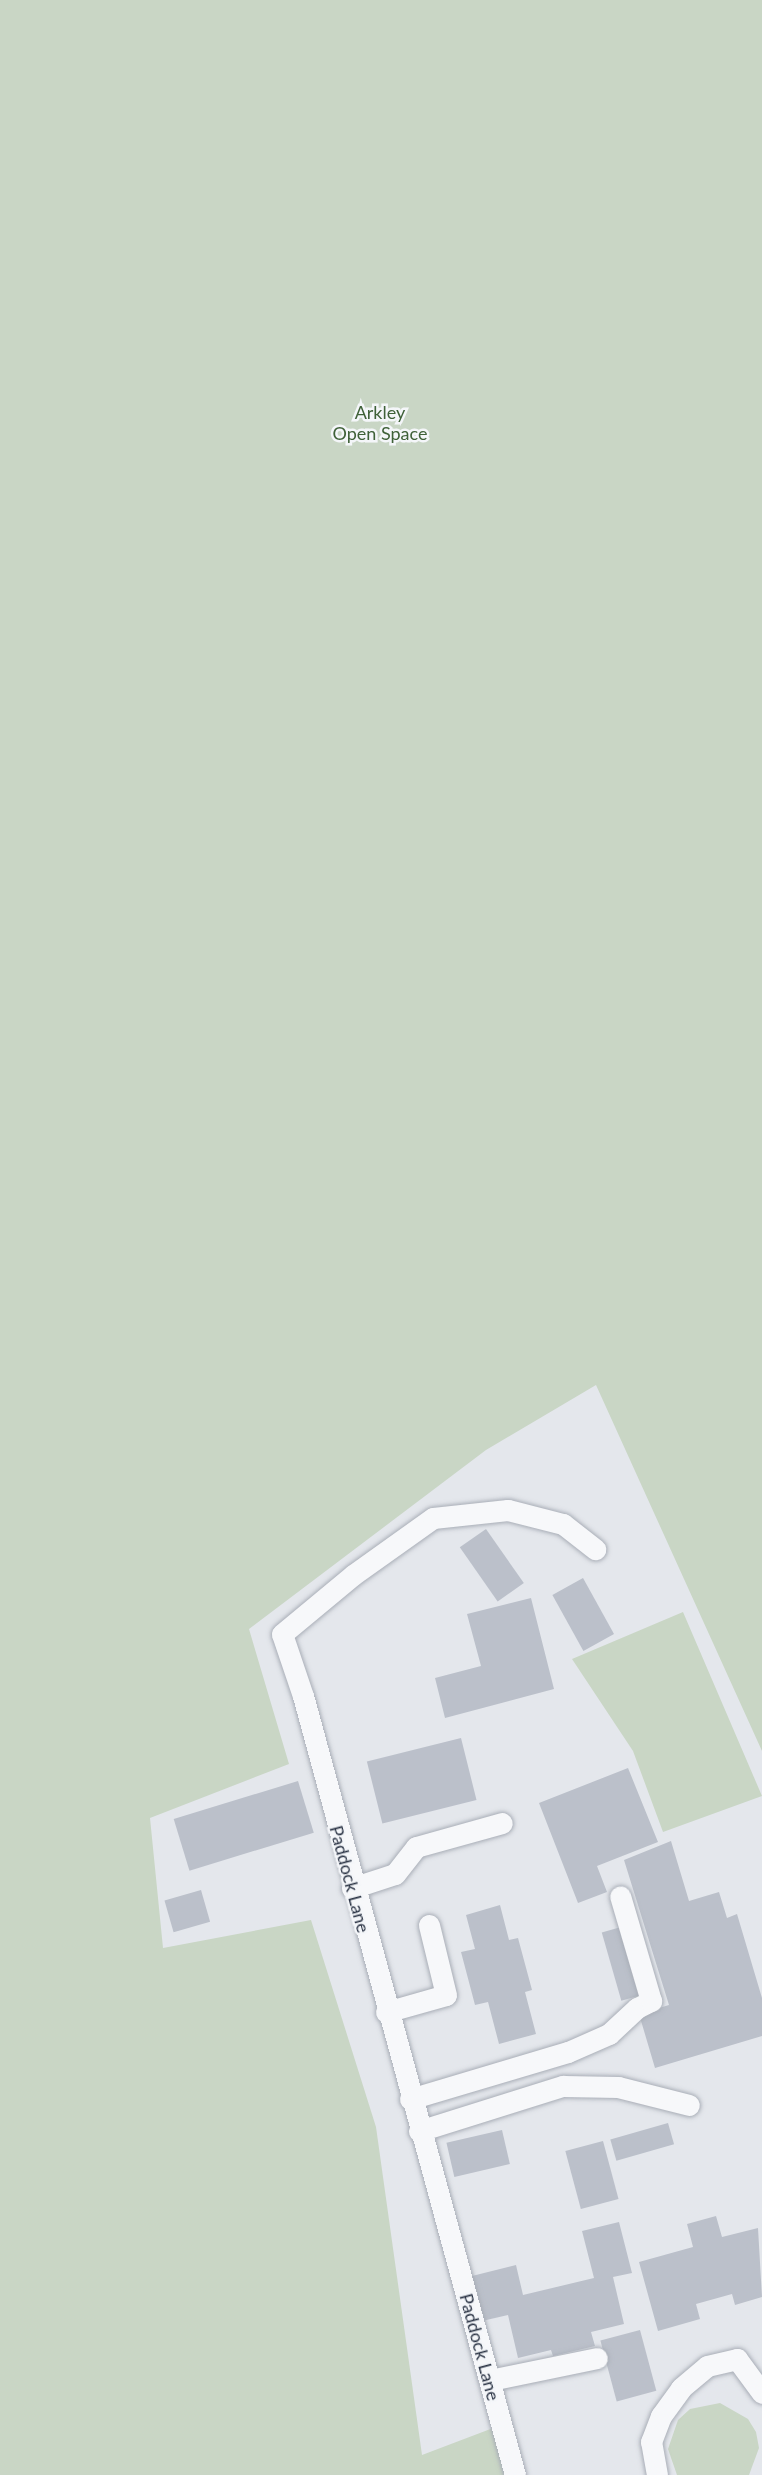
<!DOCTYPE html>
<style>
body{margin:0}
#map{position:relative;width:762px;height:2475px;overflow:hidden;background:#e4e7ec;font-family:Lato,sans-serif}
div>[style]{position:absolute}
.green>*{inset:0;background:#c9d6c5}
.building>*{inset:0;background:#bbc0ca;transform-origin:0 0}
.roads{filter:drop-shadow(0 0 2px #a9aeb7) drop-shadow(0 0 2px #a9aeb7)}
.service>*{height:21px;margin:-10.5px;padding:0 10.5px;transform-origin:10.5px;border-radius:10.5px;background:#f7f8fa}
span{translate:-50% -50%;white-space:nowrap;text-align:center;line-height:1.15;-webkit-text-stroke:5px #f4f6f9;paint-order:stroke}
.park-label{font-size:18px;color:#3f6138}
.street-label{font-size:18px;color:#2b3445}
</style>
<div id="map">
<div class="green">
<div style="clip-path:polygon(0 0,762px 0,762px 1751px,596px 1385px,486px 1450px,249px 1629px,289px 1764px,150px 1818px,163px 1948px,311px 1920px,376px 2127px,422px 2455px,501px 2425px,515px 2475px,0 2475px)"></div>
<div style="clip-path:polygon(683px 1612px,762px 1796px,663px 1832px,633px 1751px,572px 1659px)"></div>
<div style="clip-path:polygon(720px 2403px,748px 2419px,756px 2432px,759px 2448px,749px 2475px,677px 2475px,668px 2449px,678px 2420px,690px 2409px)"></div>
</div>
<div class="building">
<div style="left:486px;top:1529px;width:66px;height:32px;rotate:55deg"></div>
<div style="left:583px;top:1578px;width:64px;height:35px;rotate:61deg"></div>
<div style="clip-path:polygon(531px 1598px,554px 1689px,445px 1718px,435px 1678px,481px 1666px,467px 1614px)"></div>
<div style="left:461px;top:1738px;width:64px;height:97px;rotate:76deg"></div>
<div style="clip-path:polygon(628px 1768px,658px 1842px,597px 1866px,607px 1892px,578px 1903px,539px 1803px)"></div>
<div style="left:298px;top:1781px;width:54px;height:130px;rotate:73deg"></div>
<div style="clip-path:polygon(671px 1841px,689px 1901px,719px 1892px,727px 1918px,737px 1914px,762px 1998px,762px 2036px,655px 2068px,639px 2014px,669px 2005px,624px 1860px)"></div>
<div style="left:201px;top:1890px;width:33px;height:38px;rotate:74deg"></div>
<div style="clip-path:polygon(500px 1905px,509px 1940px,518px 1938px,532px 1990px,525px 1992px,536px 2034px,499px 2044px,488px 2002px,475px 2005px,461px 1952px,475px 1949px,466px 1915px)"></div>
<div style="left:621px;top:1927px;width:71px;height:20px;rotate:74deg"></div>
<div style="left:668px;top:2123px;width:22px;height:60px;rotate:74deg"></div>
<div style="left:502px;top:2130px;width:35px;height:57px;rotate:77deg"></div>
<div style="left:603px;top:2141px;width:60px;height:39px;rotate:75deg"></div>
<div style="clip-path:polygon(716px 2216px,722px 2237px,758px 2228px,762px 2297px,735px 2305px,732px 2294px,696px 2304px,700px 2319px,658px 2331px,639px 2262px,693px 2247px,687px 2224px)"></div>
<div style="clip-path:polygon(619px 2222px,632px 2273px,613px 2277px,624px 2324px,591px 2332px,595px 2346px,553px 2356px,551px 2350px,518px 2358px,508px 2315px,482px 2321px,472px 2276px,516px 2265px,523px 2295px,594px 2278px,582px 2231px)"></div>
<div style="left:640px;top:2330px;width:63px;height:41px;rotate:75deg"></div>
</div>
<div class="roads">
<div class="service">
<div style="left:352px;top:1888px;width:45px;rotate:-18deg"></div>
<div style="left:395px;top:1874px;width:34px;rotate:-52deg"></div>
<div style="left:416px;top:1847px;width:89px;rotate:-15.6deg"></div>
<div style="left:386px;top:2012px;width:62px;rotate:-15.8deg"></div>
<div style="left:446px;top:1995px;width:72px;rotate:-103.7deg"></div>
<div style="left:410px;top:2099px;width:165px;rotate:-16.6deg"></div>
<div style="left:568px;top:2052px;width:45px;rotate:-23.7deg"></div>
<div style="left:609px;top:2034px;width:38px;rotate:-43deg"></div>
<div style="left:637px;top:2008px;width:16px;rotate:-27deg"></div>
<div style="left:651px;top:2001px;width:109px;rotate:-106.4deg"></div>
<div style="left:419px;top:2131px;width:151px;rotate:-17.4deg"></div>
<div style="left:563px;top:2086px;width:55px;rotate:1deg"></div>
<div style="left:618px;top:2087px;width:73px;rotate:14.2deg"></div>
<div style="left:490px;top:2380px;width:109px;rotate:-11.6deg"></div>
<div style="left:515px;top:2475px;width:807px;rotate:-105.22deg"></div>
<div style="left:303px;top:1696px;width:65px;rotate:-108.7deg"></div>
<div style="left:282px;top:1634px;width:92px;rotate:-39.7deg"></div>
<div style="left:353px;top:1575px;width:98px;rotate:-35.5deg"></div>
<div style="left:433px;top:1518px;width:75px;rotate:-6.1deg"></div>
<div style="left:508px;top:1510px;width:57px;rotate:14.3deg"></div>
<div style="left:563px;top:1524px;width:41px;rotate:38deg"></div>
<div style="left:657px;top:2475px;width:34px;rotate:-100deg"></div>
<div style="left:651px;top:2442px;width:28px;rotate:-69deg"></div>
<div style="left:661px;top:2416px;width:34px;rotate:-54deg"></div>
<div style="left:681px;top:2388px;width:34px;rotate:-40deg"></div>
<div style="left:707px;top:2366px;width:31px;rotate:-13deg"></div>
<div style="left:737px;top:2359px;width:42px;rotate:53.7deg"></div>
</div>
</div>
<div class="park-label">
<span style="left:380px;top:423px">Arkley<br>Open Space</span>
</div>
<div class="street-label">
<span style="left:350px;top:1879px;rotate:75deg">Paddock Lane</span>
<span style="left:480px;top:2347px;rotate:75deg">Paddock Lane</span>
</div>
</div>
